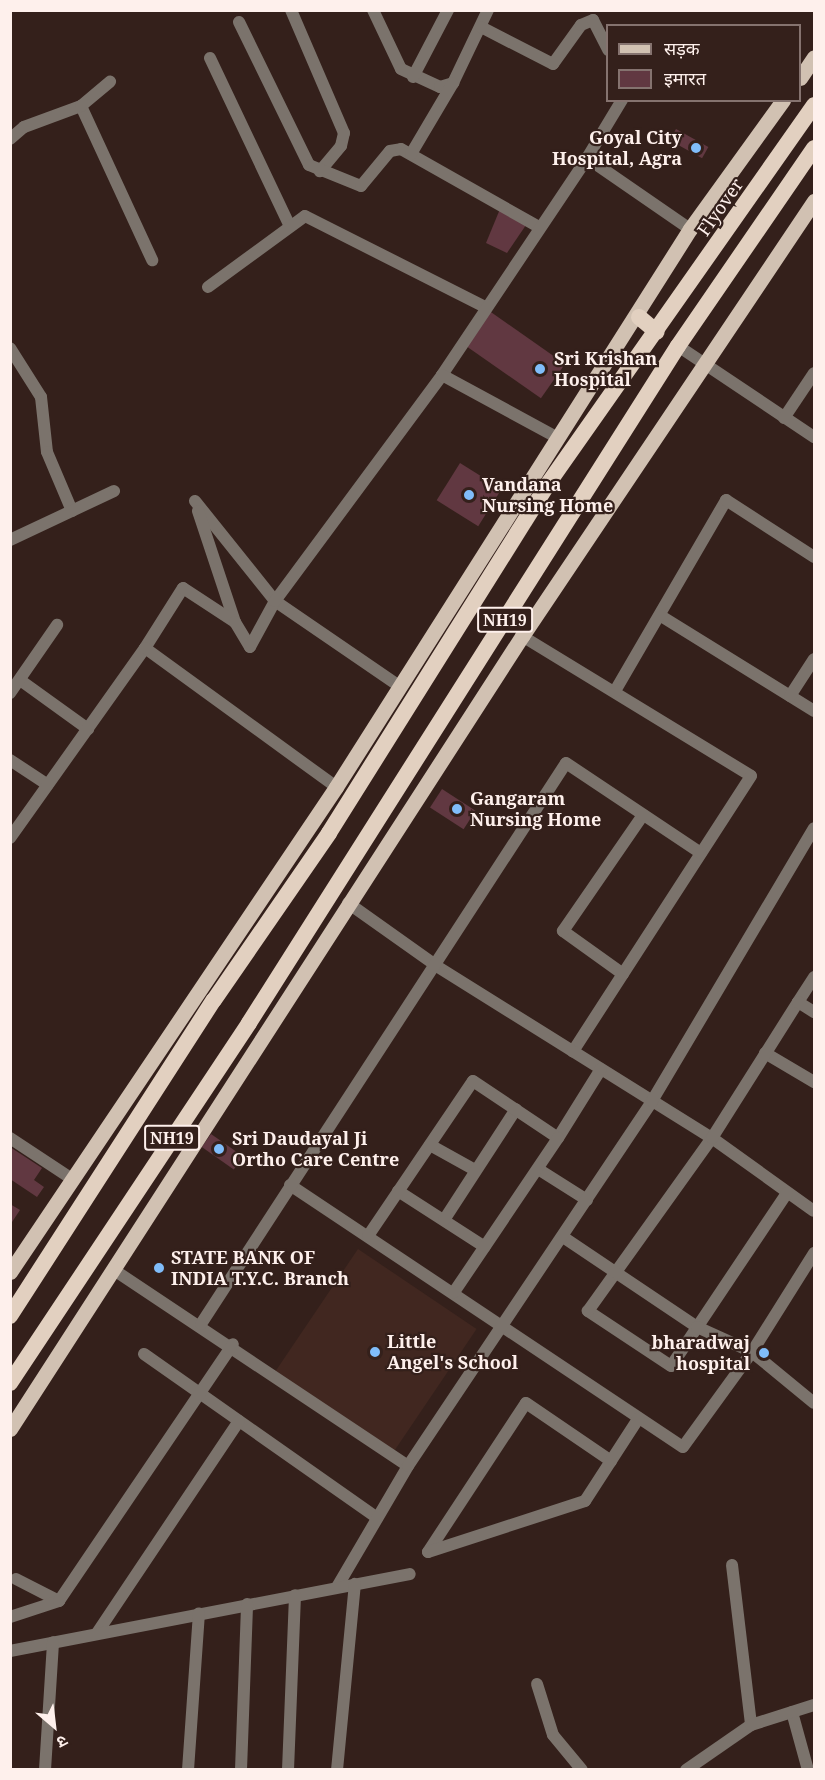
<!DOCTYPE html>
<meta charset="utf-8">
<style>
body{margin:0}
#map{position:relative;width:825px;height:1780px;overflow:hidden;background:#34201b;font-family:"Noto Serif","Noto Sans Devanagari",serif}
div>[style]{position:absolute}
.built>*{inset:0;background:#412720;transform-origin:0 0}
.building>*{inset:0;background:#613841;transform-origin:0 0}
.minor>*{height:12px;margin:-6px;padding:0 6px;transform-origin:6px;border-radius:6px;background:#7b736c}
.primary>*{height:15px;margin:-7.5px;padding:0 7.5px;transform-origin:7.5px;border-radius:7.5px;background:#d1c1b2}
.trunk>*{height:16px;margin:-8px;padding:0 8px;transform-origin:8px;border-radius:8px;background:#e2d0c0}
.dots>*{width:16px;height:16px;translate:-50% -50%;box-sizing:border-box;border:3px solid #34201b;border-radius:50%}
span{translate:-50% -50%;white-space:nowrap;text-align:center;line-height:1.15;-webkit-text-stroke:4.5px #34201b;paint-order:stroke}
.shield-label span{padding:2px 4px;background:#34201b;border:2px solid;border-radius:4px;-webkit-text-stroke-width:0}
.shield-label{font-size:16px;color:#fef0ec;font-weight:700}
.poi-label{font-size:18px;color:#fef0ec;font-weight:700}
.right{translate:-100% -50%;text-align:right}
.left{translate:0 -50%;text-align:left}
.street-label{font-size:18px;color:#fef0ec}
.frame{position:absolute;inset:0;border:12px solid #fef0ec;pointer-events:none}
.legend{position:absolute;left:606px;top:24px;width:195px;height:78px;box-sizing:border-box;background:#34201b;border:2px solid #85736f;margin:0;padding:8px 10px;list-style:none;font-size:18px;color:#fef0ec}
.legend li{display:flex;align-items:center;gap:12px;height:30px}
.legend b{width:30px;border:2px solid #85736f}
.north{position:absolute;left:24px;top:1696px;width:60px;height:60px;-webkit-text-stroke:4px #34201b;paint-order:stroke;rotate:152deg;font-size:16px;font-weight:700;line-height:24px;text-align:center;color:#fef0ec}
.north::after{content:'';display:block;margin:auto;width:21px;height:27px;background:#fef0ec;clip-path:polygon(50% 0,100% 100%,50% 72%,0 100%)}
</style>
<div id="map">
<div class="built">
<div style="left:358px;top:1249px;width:143px;height:153px;rotate:34deg"></div>
</div>
<div class="building">
<div style="left:676px;top:129px;width:37px;height:13px;rotate:29deg"></div>
<div style="clip-path:polygon(500px 209px,526px 225px,507px 253px,486px 243px)"></div>
<div style="left:488px;top:310px;width:94px;height:42px;rotate:35deg"></div>
<div style="left:460px;top:463px;width:49px;height:44px;rotate:32deg"></div>
<div style="left:442px;top:789px;width:40px;height:22px;rotate:33deg"></div>
<div style="left:211px;top:1134px;width:39px;height:16px;rotate:35deg"></div>
<div style="clip-path:polygon(10px 1147px,42px 1168px,34px 1180px,44px 1187px,37px 1197px,10px 1179px)"></div>
<div style="clip-path:polygon(10px 1204px,20px 1210px,10px 1225px)"></div>
</div>
<div class="minor">
<div style="left:291px;top:10px;width:134px;rotate:66.7deg"></div>
<div style="left:344px;top:133px;width:13px;rotate:103deg"></div>
<div style="left:341px;top:146px;width:33px;rotate:130deg"></div>
<div style="left:373px;top:10px;width:65px;rotate:64.6deg"></div>
<div style="left:401px;top:69px;width:43px;rotate:24.8deg"></div>
<div style="left:440px;top:87px;width:14px;rotate:-17deg"></div>
<div style="left:453px;top:83px;width:81px;rotate:-64.4deg"></div>
<div style="left:239px;top:22px;width:159px;rotate:63.9deg"></div>
<div style="left:309px;top:165px;width:56px;rotate:22deg"></div>
<div style="left:361px;top:186px;width:45px;rotate:-50.4deg"></div>
<div style="left:390px;top:151px;width:11px;rotate:-10deg"></div>
<div style="left:401px;top:149px;width:159px;rotate:29.5deg"></div>
<div style="left:481px;top:27px;width:81px;rotate:27.2deg"></div>
<div style="left:553px;top:64px;width:48px;rotate:-54.3deg"></div>
<div style="left:581px;top:25px;width:13px;rotate:-23deg"></div>
<div style="left:593px;top:20px;width:34px;rotate:63deg"></div>
<div style="left:210px;top:58px;width:184px;rotate:64.6deg"></div>
<div style="left:413px;top:77px;width:76px;rotate:-62.4deg"></div>
<div style="left:81px;top:106px;width:170px;rotate:65.2deg"></div>
<div style="left:10px;top:139px;width:18px;rotate:-41deg"></div>
<div style="left:24px;top:127px;width:61px;rotate:-20.2deg"></div>
<div style="left:81px;top:106px;width:38px;rotate:-40deg"></div>
<div style="left:411px;top:154px;width:82px;rotate:-59.4deg"></div>
<div style="left:587px;top:158px;width:68px;rotate:-58.9deg"></div>
<div style="left:208px;top:287px;width:120px;rotate:-36.2deg"></div>
<div style="left:305px;top:216px;width:202px;rotate:26.8deg"></div>
<div style="left:678px;top:346px;width:164px;rotate:33.8deg"></div>
<div style="left:10px;top:348px;width:58px;rotate:57.7deg"></div>
<div style="left:41px;top:397px;width:55px;rotate:83.8deg"></div>
<div style="left:47px;top:452px;width:64px;rotate:67deg"></div>
<div style="left:442px;top:375px;width:261px;rotate:-56.2deg"></div>
<div style="left:587px;top:158px;width:125px;rotate:34.6deg"></div>
<div style="left:784px;top:418px;width:54px;rotate:-56.3deg"></div>
<div style="left:195px;top:501px;width:128px;rotate:51.3deg"></div>
<div style="left:275px;top:601px;width:150px;rotate:34.4deg"></div>
<div style="left:198px;top:511px;width:117px;rotate:71.6deg"></div>
<div style="left:10px;top:540px;width:115px;rotate:-25.2deg"></div>
<div style="left:661px;top:616px;width:180px;rotate:31.8deg"></div>
<div style="left:522px;top:636px;width:268px;rotate:31.4deg"></div>
<div style="left:751px;top:776px;width:328px;rotate:122.9deg"></div>
<div style="left:145px;top:648px;width:71px;rotate:-57.7deg"></div>
<div style="left:183px;top:588px;width:62px;rotate:33.2deg"></div>
<div style="left:235px;top:622px;width:29px;rotate:59deg"></div>
<div style="left:250px;top:647px;width:52px;rotate:-61.5deg"></div>
<div style="left:275px;top:601px;width:281px;rotate:-53.5deg"></div>
<div style="left:442px;top:375px;width:132px;rotate:28.5deg"></div>
<div style="left:20px;top:680px;width:84px;rotate:35.8deg"></div>
<div style="left:615px;top:691px;width:221px;rotate:-59.8deg"></div>
<div style="left:726px;top:500px;width:105px;rotate:32.9deg"></div>
<div style="left:10px;top:693px;width:83px;rotate:-55.3deg"></div>
<div style="left:790px;top:696px;width:44px;rotate:-57deg"></div>
<div style="left:10px;top:760px;width:45px;rotate:33.3deg"></div>
<div style="left:10px;top:838px;width:233px;rotate:-54.6deg"></div>
<div style="left:145px;top:648px;width:236px;rotate:36deg"></div>
<div style="left:348px;top:903px;width:110px;rotate:35.4deg"></div>
<div style="left:438px;top:967px;width:323px;rotate:32deg"></div>
<div style="left:712px;top:1138px;width:125px;rotate:35.6deg"></div>
<div style="left:623px;top:974px;width:74px;rotate:-144.4deg"></div>
<div style="left:563px;top:931px;width:141px;rotate:-55.4deg"></div>
<div style="left:798px;top:1002px;width:30px;rotate:-57deg"></div>
<div style="left:765px;top:1053px;width:57px;rotate:30.6deg"></div>
<div style="left:10px;top:1138px;width:74px;rotate:33.5deg"></div>
<div style="left:558px;top:1138px;width:81px;rotate:-58.1deg"></div>
<div style="left:430px;top:1145px;width:51px;rotate:29.1deg"></div>
<div style="left:538px;top:1169px;width:58px;rotate:32.3deg"></div>
<div style="left:290px;top:1185px;width:472px;rotate:33.7deg"></div>
<div style="left:683px;top:1447px;width:117px;rotate:-54deg"></div>
<div style="left:752px;top:1352px;width:117px;rotate:-57.9deg"></div>
<div style="left:398px;top:1191px;width:103px;rotate:32.8deg"></div>
<div style="left:787px;top:1193px;width:208px;rotate:123.8deg"></div>
<div style="left:671px;top:1366px;width:100px;rotate:-146.5deg"></div>
<div style="left:588px;top:1311px;width:213px;rotate:-54.4deg"></div>
<div style="left:712px;top:1138px;width:161px;rotate:-57.7deg"></div>
<div style="left:798px;top:1002px;width:19px;rotate:32deg"></div>
<div style="left:444px;top:1220px;width:132px;rotate:-57deg"></div>
<div style="left:368px;top:1236px;width:187px;rotate:-55.9deg"></div>
<div style="left:473px;top:1081px;width:102px;rotate:33.8deg"></div>
<div style="left:558px;top:1138px;width:186px;rotate:124deg"></div>
<div style="left:563px;top:1237px;width:161px;rotate:33.9deg"></div>
<div style="left:697px;top:1327px;width:60px;rotate:24.4deg"></div>
<div style="left:752px;top:1352px;width:80px;rotate:39.4deg"></div>
<div style="left:114px;top:1270px;width:353px;rotate:33.7deg"></div>
<div style="left:201px;top:1324px;width:669px;rotate:-56.95deg"></div>
<div style="left:566px;top:763px;width:162px;rotate:33.7deg"></div>
<div style="left:144px;top:1354px;width:285px;rotate:35.1deg"></div>
<div style="left:428px;top:1552px;width:178px;rotate:-56.7deg"></div>
<div style="left:526px;top:1403px;width:103px;rotate:34.3deg"></div>
<div style="left:428px;top:1552px;width:165px;rotate:-18deg"></div>
<div style="left:585px;top:1501px;width:98px;rotate:-57.1deg"></div>
<div style="left:732px;top:1565px;width:161px;rotate:83.2deg"></div>
<div style="left:16px;top:1579px;width:48px;rotate:27.1deg"></div>
<div style="left:337px;top:1587px;width:140px;rotate:-59.6deg"></div>
<div style="left:408px;top:1466px;width:439px;rotate:-56.2deg"></div>
<div style="left:652px;top:1101px;width:317px;rotate:-59.3deg"></div>
<div style="left:10px;top:1617px;width:52px;rotate:-18.1deg"></div>
<div style="left:59px;top:1601px;width:310px;rotate:-55.9deg"></div>
<div style="left:97px;top:1633px;width:255px;rotate:-56.2deg"></div>
<div style="left:10px;top:1651px;width:407px;rotate:-10.9deg"></div>
<div style="left:537px;top:1684px;width:53px;rotate:72.6deg"></div>
<div style="left:553px;top:1735px;width:45px;rotate:50.4deg"></div>
<div style="left:792px;top:1712px;width:60px;rotate:74.6deg"></div>
<div style="left:45px;top:1770px;width:128px;rotate:-86.4deg"></div>
<div style="left:188px;top:1770px;width:157px;rotate:-86deg"></div>
<div style="left:241px;top:1770px;width:166px;rotate:-87.9deg"></div>
<div style="left:288px;top:1770px;width:175px;rotate:-87.7deg"></div>
<div style="left:337px;top:1770px;width:187px;rotate:-84.5deg"></div>
<div style="left:686px;top:1770px;width:79px;rotate:-34.7deg"></div>
<div style="left:751px;top:1725px;width:66px;rotate:-17.6deg"></div>
</div>
<div class="primary">
<div style="left:800px;top:78px;width:25px;rotate:-56deg"></div>
<div style="left:10px;top:1272px;width:584px;rotate:-56.09deg"></div>
<div style="left:336px;top:787px;width:661px;rotate:-57.61deg"></div>
<div style="left:690px;top:229px;width:159px;rotate:-54.2deg"></div>
<div style="left:10px;top:1429px;width:944px;rotate:-57.15deg"></div>
<div style="left:522px;top:636px;width:524px;rotate:-56.13deg"></div>
</div>
<div class="trunk">
<div style="left:639px;top:317px;width:23px;rotate:40deg"></div>
<div style="left:10px;top:1316px;width:376px;rotate:-57.2deg"></div>
<div style="left:214px;top:1000px;width:203px;rotate:-55.4deg"></div>
<div style="left:329px;top:833px;width:407px;rotate:-57.9deg"></div>
<div style="left:545px;top:488px;width:468px;rotate:-54.9deg"></div>
<div style="left:10px;top:1383px;width:432px;rotate:-56.4deg"></div>
<div style="left:249px;top:1023px;width:801px;rotate:-57.64deg"></div>
<div style="left:678px;top:346px;width:240px;rotate:-55.5deg"></div>
</div>
<div class="dots">
<div style="left:696px;top:148px;background:#80bdfa"></div>
<div style="left:540px;top:369px;background:#80bdfa"></div>
<div style="left:469px;top:495px;background:#80bdfa"></div>
<div style="left:457px;top:809px;background:#80bdfa"></div>
<div style="left:219px;top:1149px;background:#80bdfa"></div>
<div style="left:159px;top:1268px;background:#80bdfa"></div>
<div style="left:375px;top:1352px;background:#80bdfa"></div>
<div style="left:764px;top:1353px;background:#80bdfa"></div>
</div>
<div class="shield-label">
<span style="left:505px;top:620px">NH19</span>
<span style="left:172px;top:1138px">NH19</span>
</div>
<div class="poi-label">
<span class="right" style="left:682px;top:148px">Goyal City<br>Hospital, Agra</span>
<span class="left" style="left:554px;top:369px">Sri Krishan<br>Hospital</span>
<span class="left" style="left:482px;top:495px">Vandana<br>Nursing Home</span>
<span class="left" style="left:470px;top:809px">Gangaram<br>Nursing Home</span>
<span class="left" style="left:232px;top:1149px">Sri Daudayal Ji<br>Ortho Care Centre</span>
<span class="left" style="left:171px;top:1268px">STATE BANK OF<br>INDIA T.Y.C. Branch</span>
<span class="left" style="left:387px;top:1352px">Little<br>Angel's School</span>
<span class="right" style="left:750px;top:1353px">bharadwaj<br>hospital</span>
</div>
<div class="street-label">
<span style="left:720px;top:207px;rotate:-55deg">Flyover</span>
</div>
<div class="frame"></div>
<ul class="legend">
<li><b style="height:8px;background:#d1c1b2"></b>सड़क</li>
<li><b style="height:16px;background:#613841"></b>इमारत</li>
</ul>
<div class="north">उ</div>
</div>
